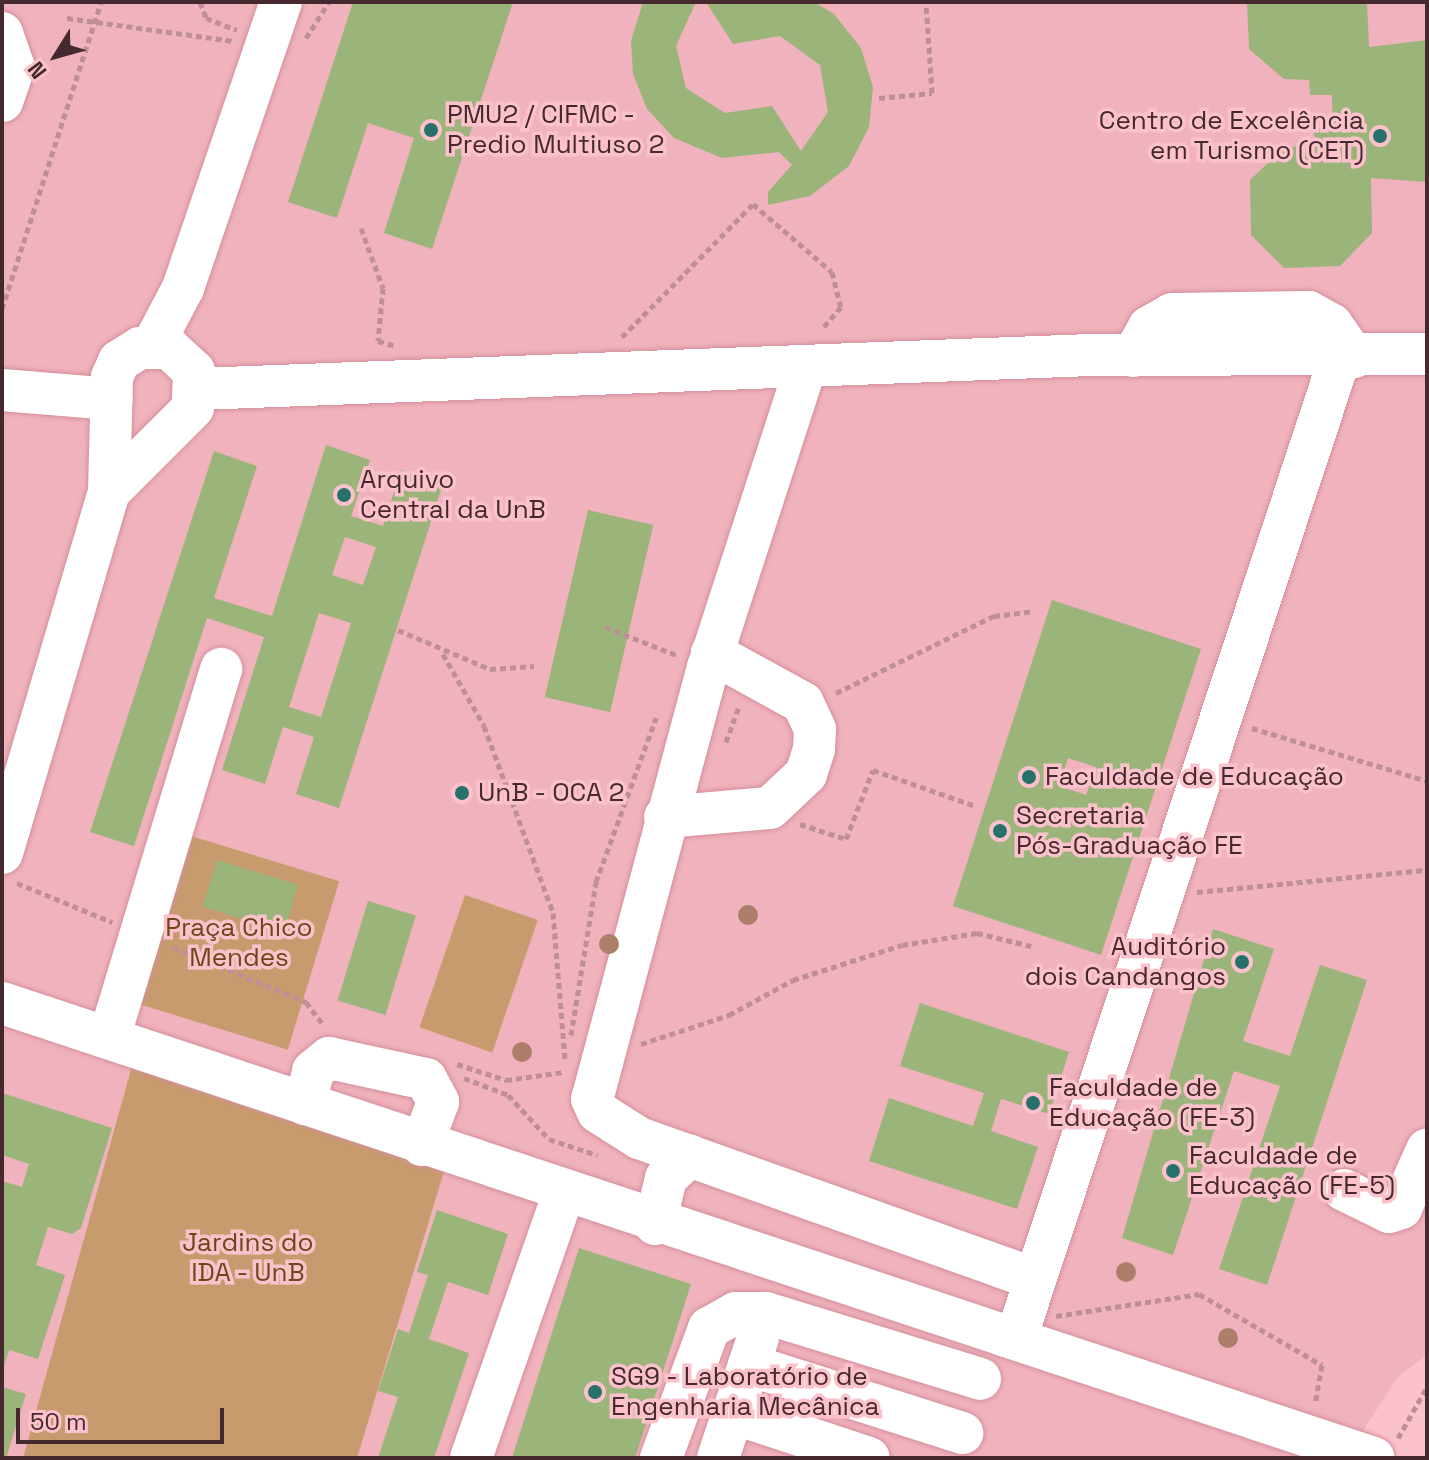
<!DOCTYPE html>
<meta charset="utf-8">
<style>
body{margin:0}
#map{position:relative;width:1429px;height:1460px;overflow:hidden;background:#fcc2cc;font-family:"Space Grotesk",sans-serif}
div>[style]{position:absolute}
.built>*{inset:0;background:#f0b2bc}
.green>*{inset:0;background:#c79b6d;transform-origin:0 0}
.building>*{inset:0;background:#9bb47a;transform-origin:0 0}
.path>*{height:5px;margin-top:-2.5px;transform-origin:0;background:repeating-linear-gradient(90deg,#bf8f97 0 6px,transparent 0 10px)}
.roads{filter:drop-shadow(0 0 2px #d38f9c) drop-shadow(0 0 2px #d38f9c)}
.minor>*{height:42px;margin:-21px;padding:0 21px;transform-origin:21px;border-radius:21px;background:#fff}
.trees>*{width:20px;height:20px;margin:-10px;border-radius:50%;background:#ad7e69}
.dots>*{width:22px;height:22px;translate:-50% -50%;box-sizing:border-box;border:4px solid #fcc2cc;border-radius:50%}
span{translate:-50% -50%;white-space:nowrap;text-align:center;line-height:1.15;-webkit-text-stroke:7px #fcc2cc;paint-order:stroke}
.poi-label{font-size:26px;color:#45292e}
.left{translate:0 -50%;text-align:left}
.right{translate:-100% -50%;text-align:right}
.park-label{font-size:26px;color:#6d4718}
.frame{position:absolute;inset:0;border:4px solid #45292e;pointer-events:none}
.north{position:absolute;left:16px;top:16px;width:80px;height:80px;-webkit-text-stroke:6px #fcc2cc;paint-order:stroke;rotate:233deg;font-size:22px;font-weight:700;line-height:32px;text-align:center;color:#45292e}
.north::after{content:'';display:block;margin:auto;width:28px;height:36px;background:#45292e;clip-path:polygon(50% 0,100% 100%,50% 72%,0 100%)}
.scale{position:absolute;left:16px;top:1408px;width:208px;height:36px;box-sizing:border-box;border:4px solid #45292e;border-top:0;padding-left:10px;font-size:24px;line-height:28px;white-space:nowrap;color:#45292e;-webkit-text-stroke:6px #fcc2cc;paint-order:stroke}
</style>
<div id="map">
<div class="built">
<div style="clip-path:polygon(2px 2px,1427px 2px,1427px 1355px,1398px 1377px,1345px 1458px,2px 1458px)"></div>
</div>
<div class="green">
<div style="left:191px;top:836px;width:155px;height:176px;rotate:17deg"></div>
<div style="left:465px;top:895px;width:77px;height:140px;rotate:19deg"></div>
<div style="clip-path:polygon(137px 1048px,449px 1155px,357px 1458px,23px 1458px)"></div>
</div>
<div class="building">
<div style="clip-path:polygon(353px 2px,513px 2px,432px 249px,384px 233px,414px 138px,368px 123px,337px 218px,288px 202px)"></div>
<div style="clip-path:polygon(643px 2px,696px 2px,676px 46px,686px 88px,725px 113px,772px 106px,801px 151px,828px 112px,820px 65px,780px 36px,733px 44px,706px 2px,814px 2px,834px 14px,861px 48px,873px 87px,869px 127px,849px 166px,810px 196px,768px 205px,768px 192px,792px 165px,779px 152px,722px 158px,674px 138px,647px 109px,633px 74px,631px 41px)"></div>
<div style="clip-path:polygon(1247px 2px,1367px 2px,1369px 47px,1427px 40px,1427px 182px,1371px 178px,1372px 233px,1340px 266px,1284px 268px,1251px 235px,1250px 180px,1285px 147px,1319px 146px,1311px 127px,1333px 131px,1332px 95px,1310px 95px,1309px 80px,1284px 79px,1249px 49px)"></div>
<div style="clip-path:polygon(evenodd,326px 445px,370px 460px,351px 516px,383px 526px,401px 470px,443px 484px,339px 808px,296px 794px,314px 737px,283px 727px,265px 784px,222px 770px,264px 637px,207px 618px,134px 846px,90px 832px,214px 451px,257px 466px,214px 598px,272px 616px,326px 445px,345px 537px,376px 547px,363px 585px,332px 575px,345px 537px,326px 445px,319px 613px,351px 623px,321px 717px,289px 707px,319px 613px)"></div>
<div style="left:588px;top:510px;width:67px;height:192px;rotate:13deg"></div>
<div style="clip-path:polygon(evenodd,1052px 600px,1201px 649px,1101px 955px,953px 906px,1052px 600px,1068px 758px,1096px 767px,1086px 795px,1059px 786px,1068px 758px)"></div>
<div style="left:217px;top:860px;width:85px;height:49px;rotate:17deg"></div>
<div style="left:368px;top:901px;width:50px;height:104px;rotate:17deg"></div>
<div style="clip-path:polygon(1213px 929px,1274px 949px,1243px 1041px,1290px 1056px,1320px 965px,1367px 980px,1267px 1285px,1219px 1269px,1280px 1086px,1234px 1071px,1173px 1255px,1122px 1238px)"></div>
<div style="clip-path:polygon(920px 1003px,1069px 1052px,1049px 1114px,1001px 1099px,991px 1131px,1038px 1147px,1017px 1209px,869px 1161px,889px 1098px,973px 1126px,984px 1093px,900px 1066px)"></div>
<div style="clip-path:polygon(2px 1093px,112px 1128px,81px 1228px,72px 1234px,48px 1227px,36px 1265px,65px 1275px,38px 1359px,9px 1350px,3px 1369px,2px 1181px,22px 1187px,29px 1164px,2px 1155px)"></div>
<div style="clip-path:polygon(437px 1210px,508px 1234px,488px 1295px,448px 1282px,429px 1339px,469px 1353px,434px 1458px,378px 1458px,398px 1397px,378px 1391px,398px 1329px,409px 1333px,428px 1275px,417px 1272px)"></div>
<div style="clip-path:polygon(579px 1248px,691px 1284px,678px 1325px,635px 1458px,512px 1458px)"></div>
<div style="clip-path:polygon(2px 1387px,26px 1394px,6px 1458px,2px 1458px)"></div>
</div>
<div class="path">
<div style="left:200px;top:2px;width:17px;rotate:69deg"></div>
<div style="left:206px;top:18px;width:33px;rotate:21deg"></div>
<div style="left:67px;top:18px;width:168px;rotate:7.9deg"></div>
<div style="left:306px;top:38px;width:43px;rotate:-57.4deg"></div>
<div style="left:879px;top:98px;width:53px;rotate:-5.4deg"></div>
<div style="left:932px;top:93px;width:91px;rotate:-93.8deg"></div>
<div style="left:361px;top:228px;width:64px;rotate:69.9deg"></div>
<div style="left:383px;top:288px;width:53px;rotate:95.4deg"></div>
<div style="left:378px;top:341px;width:18px;rotate:16deg"></div>
<div style="left:2px;top:309px;width:323px;rotate:-72.1deg"></div>
<div style="left:622px;top:337px;width:187px;rotate:-45.4deg"></div>
<div style="left:753px;top:204px;width:104px;rotate:40.7deg"></div>
<div style="left:832px;top:272px;width:36px;rotate:76deg"></div>
<div style="left:841px;top:307px;width:30px;rotate:131deg"></div>
<div style="left:605px;top:627px;width:79px;rotate:21.4deg"></div>
<div style="left:398px;top:630px;width:100px;rotate:23deg"></div>
<div style="left:490px;top:669px;width:44px;rotate:-3.9deg"></div>
<div style="left:443px;top:654px;width:83px;rotate:60.3deg"></div>
<div style="left:484px;top:726px;width:199px;rotate:69.7deg"></div>
<div style="left:553px;top:913px;width:146px;rotate:85.3deg"></div>
<div style="left:836px;top:693px;width:176px;rotate:-26deg"></div>
<div style="left:994px;top:616px;width:39px;rotate:-7deg"></div>
<div style="left:1252px;top:728px;width:183px;rotate:16.8deg"></div>
<div style="left:726px;top:742px;width:37px;rotate:-70deg"></div>
<div style="left:800px;top:824px;width:48px;rotate:18.1deg"></div>
<div style="left:846px;top:839px;width:74px;rotate:-68.6deg"></div>
<div style="left:873px;top:770px;width:106px;rotate:19.3deg"></div>
<div style="left:17px;top:883px;width:103px;rotate:22.3deg"></div>
<div style="left:1197px;top:892px;width:231px;rotate:-5.5deg"></div>
<div style="left:173px;top:947px;width:144px;rotate:22.5deg"></div>
<div style="left:306px;top:1002px;width:30px;rotate:53deg"></div>
<div style="left:571px;top:1035px;width:155px;rotate:-80.7deg"></div>
<div style="left:596px;top:882px;width:175px;rotate:-69.9deg"></div>
<div style="left:641px;top:1044px;width:93px;rotate:-18.2deg"></div>
<div style="left:729px;top:1015px;width:73px;rotate:-28.7deg"></div>
<div style="left:793px;top:980px;width:114px;rotate:-17.8deg"></div>
<div style="left:902px;top:945px;width:76px;rotate:-9.1deg"></div>
<div style="left:977px;top:933px;width:56px;rotate:13.5deg"></div>
<div style="left:457px;top:1064px;width:52px;rotate:18.1deg"></div>
<div style="left:506px;top:1080px;width:59px;rotate:-7.9deg"></div>
<div style="left:464px;top:1078px;width:47px;rotate:21.1deg"></div>
<div style="left:508px;top:1095px;width:60px;rotate:47deg"></div>
<div style="left:549px;top:1139px;width:51px;rotate:18.4deg"></div>
<div style="left:1056px;top:1316px;width:145px;rotate:-8.7deg"></div>
<div style="left:1199px;top:1294px;width:142px;rotate:30deg"></div>
<div style="left:1322px;top:1365px;width:40px;rotate:100deg"></div>
<div style="left:1398px;top:1438px;width:59px;rotate:-60.4deg"></div>
</div>
<div class="roads">
<div class="minor">
<div style="left:2px;top:33px;width:36px;rotate:71deg"></div>
<div style="left:14px;top:67px;width:36px;rotate:109deg"></div>
<div style="left:153px;top:345px;width:64px;rotate:-62.2deg"></div>
<div style="left:183px;top:288px;width:302px;rotate:-71.1deg"></div>
<div style="left:1133px;top:356px;width:33px;rotate:-61deg"></div>
<div style="left:1149px;top:327px;width:26px;rotate:-29deg"></div>
<div style="left:1172px;top:314px;width:137px;rotate:-0.8deg"></div>
<div style="left:1309px;top:312px;width:26px;rotate:29deg"></div>
<div style="left:1332px;top:325px;width:39px;rotate:55deg"></div>
<div style="left:805px;top:369px;width:313px;rotate:108deg"></div>
<div style="left:708px;top:667px;width:447px;rotate:105deg"></div>
<div style="left:592px;top:1099px;width:14px;rotate:65deg"></div>
<div style="left:598px;top:1112px;width:49px;rotate:32.4deg"></div>
<div style="left:639px;top:1138px;width:419px;rotate:19.6deg"></div>
<div style="left:198px;top:389px;width:893px;rotate:-2.18deg"></div>
<div style="left:1090px;top:355px;width:337px;rotate:-0.2deg"></div>
<div style="left:2px;top:390px;width:110px;rotate:4.7deg"></div>
<div style="left:665px;top:817px;width:105px;rotate:-4.9deg"></div>
<div style="left:770px;top:808px;width:50px;rotate:-43.4deg"></div>
<div style="left:806px;top:774px;width:26px;rotate:-72deg"></div>
<div style="left:814px;top:749px;width:20px;rotate:-87deg"></div>
<div style="left:815px;top:729px;width:29px;rotate:-115deg"></div>
<div style="left:803px;top:703px;width:104px;rotate:-151.2deg"></div>
<div style="left:2px;top:853px;width:377px;rotate:-73.5deg"></div>
<div style="left:109px;top:492px;width:115px;rotate:-88.5deg"></div>
<div style="left:112px;top:377px;width:17px;rotate:-66deg"></div>
<div style="left:119px;top:361px;width:25px;rotate:-32deg"></div>
<div style="left:140px;top:348px;width:29px"></div>
<div style="left:169px;top:348px;width:34px;rotate:43deg"></div>
<div style="left:194px;top:371px;width:37px;rotate:92deg"></div>
<div style="left:193px;top:408px;width:119px;rotate:135deg"></div>
<div style="left:2px;top:1003px;width:1445px;rotate:18.35deg"></div>
<div style="left:109px;top:1038px;width:386px;rotate:-73.1deg"></div>
<div style="left:305px;top:1104px;width:34px;rotate:-76deg"></div>
<div style="left:313px;top:1071px;width:21px;rotate:-39deg"></div>
<div style="left:329px;top:1058px;width:99px;rotate:12.2deg"></div>
<div style="left:426px;top:1079px;width:26px;rotate:62deg"></div>
<div style="left:438px;top:1102px;width:46px;rotate:110.4deg"></div>
<div style="left:1344px;top:1190px;width:50px;rotate:26.1deg"></div>
<div style="left:1389px;top:1212px;width:13px;rotate:-18deg"></div>
<div style="left:1401px;top:1208px;width:64px;rotate:-65.9deg"></div>
<div style="left:655px;top:1224px;width:47px;rotate:-76.6deg"></div>
<div style="left:666px;top:1178px;width:33px;rotate:-43deg"></div>
<div style="left:1016px;top:1338px;width:1033px;rotate:-71.72deg"></div>
<div style="left:749px;top:1365px;width:224px;rotate:17.7deg"></div>
<div style="left:733px;top:1413px;width:143px;rotate:18.3deg"></div>
<div style="left:471px;top:1458px;width:281px;rotate:-70.7deg"></div>
<div style="left:661px;top:1458px;width:139px;rotate:-69.7deg"></div>
<div style="left:709px;top:1328px;width:31px;rotate:-29deg"></div>
<div style="left:736px;top:1313px;width:30px"></div>
<div style="left:766px;top:1313px;width:224px;rotate:17.1deg"></div>
<div style="left:718px;top:1458px;width:126px;rotate:-71.6deg"></div>
</div>
</div>
<div class="trees">
<div style="left:748px;top:915px"></div>
<div style="left:609px;top:944px"></div>
<div style="left:522px;top:1052px"></div>
<div style="left:1126px;top:1272px"></div>
<div style="left:1228px;top:1338px"></div>
</div>
<div class="dots">
<div style="left:431px;top:130px;background:#28716b"></div>
<div style="left:1380px;top:136px;background:#28716b"></div>
<div style="left:344px;top:495px;background:#28716b"></div>
<div style="left:1029px;top:777px;background:#28716b"></div>
<div style="left:462px;top:793px;background:#28716b"></div>
<div style="left:1000px;top:831px;background:#28716b"></div>
<div style="left:1242px;top:962px;background:#28716b"></div>
<div style="left:1033px;top:1103px;background:#28716b"></div>
<div style="left:1173px;top:1171px;background:#28716b"></div>
<div style="left:595px;top:1392px;background:#28716b"></div>
</div>
<div class="poi-label">
<span class="left" style="left:447px;top:130px">PMU2 / CIFMC -<br>Predio Multiuso 2</span>
<span class="right" style="left:1364px;top:136px">Centro de Excelência<br>em Turismo (CET)</span>
<span class="left" style="left:360px;top:495px">Arquivo<br>Central da UnB</span>
<span class="left" style="left:1045px;top:777px">Faculdade de Educação</span>
<span class="left" style="left:478px;top:793px">UnB - OCA 2</span>
<span class="left" style="left:1016px;top:831px">Secretaria<br>Pós-Graduação FE</span>
<span class="right" style="left:1226px;top:962px">Auditório<br>dois Candangos</span>
<span class="left" style="left:1049px;top:1103px">Faculdade de<br>Educação (FE-3)</span>
<span class="left" style="left:1189px;top:1171px">Faculdade de<br>Educação (FE-5)</span>
<span class="left" style="left:611px;top:1392px">SG9 - Laboratório de<br>Engenharia Mecânica</span>
</div>
<div class="park-label">
<span style="left:239px;top:943px">Praça Chico<br>Mendes</span>
<span style="left:248px;top:1258px">Jardins do<br>IDA - UnB</span>
</div>
<div class="frame"></div>
<div class="north">N</div>
<div class="scale">50 m</div>
</div>
